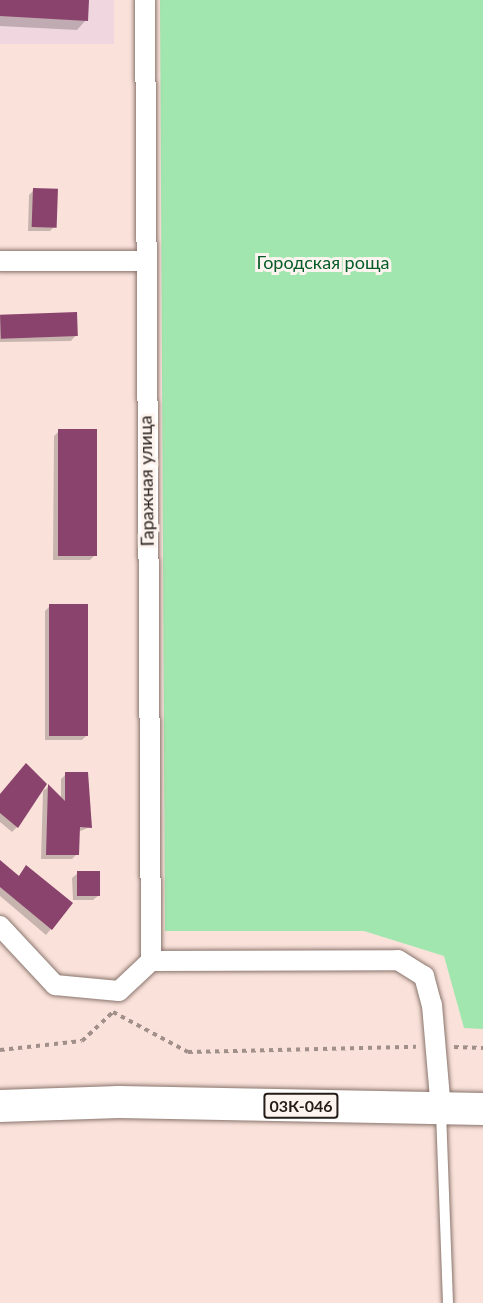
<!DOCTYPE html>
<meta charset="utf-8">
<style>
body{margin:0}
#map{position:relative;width:483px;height:1303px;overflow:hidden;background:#fae2da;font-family:Lato,sans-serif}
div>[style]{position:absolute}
.industrial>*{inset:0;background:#f0d6df;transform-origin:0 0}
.green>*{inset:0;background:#a2e6af}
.shadow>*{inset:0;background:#0003}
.building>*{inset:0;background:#8a436d;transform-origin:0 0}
.path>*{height:4px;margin-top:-2px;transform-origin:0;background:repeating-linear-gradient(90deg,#a1908a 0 4.5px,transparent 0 9px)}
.roads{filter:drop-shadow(0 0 2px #88746c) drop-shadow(0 0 2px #88746c)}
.service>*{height:10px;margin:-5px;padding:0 5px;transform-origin:5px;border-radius:5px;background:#fff}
.minor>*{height:20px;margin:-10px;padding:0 10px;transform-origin:10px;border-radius:10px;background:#fff}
.primary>*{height:32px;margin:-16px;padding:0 16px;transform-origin:16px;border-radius:16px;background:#fff}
span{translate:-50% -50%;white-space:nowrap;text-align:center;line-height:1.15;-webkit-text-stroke:6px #fdf3ef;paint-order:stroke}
.shield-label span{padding:2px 4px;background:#fdf3ef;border:2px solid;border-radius:4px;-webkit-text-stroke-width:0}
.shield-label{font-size:16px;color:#241c19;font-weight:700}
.park-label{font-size:18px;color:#055c28}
.street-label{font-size:18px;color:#241c19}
</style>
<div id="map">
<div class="industrial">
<div style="left:0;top:0;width:114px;height:44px"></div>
</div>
<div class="green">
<div style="clip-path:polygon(160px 0,483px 0,483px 1029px,464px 1028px,444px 956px,364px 931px,165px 931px)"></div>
</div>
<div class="shadow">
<div style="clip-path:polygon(0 0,88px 0,86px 20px,77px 30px,0 26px)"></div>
<div style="clip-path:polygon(34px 190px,55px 226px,50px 231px,28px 231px,29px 195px)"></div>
<div style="clip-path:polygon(0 315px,76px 335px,71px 341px,0 342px)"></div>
<div style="clip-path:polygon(59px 431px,95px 555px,90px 560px,53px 560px,54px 436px)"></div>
<div style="clip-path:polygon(50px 606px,87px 735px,82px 740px,45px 740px,45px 611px)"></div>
<div style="clip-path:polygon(66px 774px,90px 827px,78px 832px,77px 854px,72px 859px,41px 859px,43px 791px,48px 787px,61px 799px,61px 779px)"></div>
<div style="clip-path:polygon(0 795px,17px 827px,12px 832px,0 822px)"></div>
<div style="clip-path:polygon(26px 867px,71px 904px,46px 935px,0 896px,0 874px,18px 877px)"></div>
<div style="clip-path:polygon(78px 873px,99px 895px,93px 900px,73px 900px,72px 878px)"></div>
</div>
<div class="building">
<div style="clip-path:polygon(0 0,89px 0,88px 21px,0 16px)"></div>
<div style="left:33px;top:188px;width:25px;height:39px;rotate:2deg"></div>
<div style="left:77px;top:312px;width:24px;height:77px;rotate:88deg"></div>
<div style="left:58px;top:429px;width:39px;height:127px"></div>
<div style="left:49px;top:604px;width:39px;height:132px"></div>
<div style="clip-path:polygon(26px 763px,47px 784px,18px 828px,0 813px,0 794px)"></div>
<div style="clip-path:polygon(65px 772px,88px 772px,92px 828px,80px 827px,79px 855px,46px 855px,48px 784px,65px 801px)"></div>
<div style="clip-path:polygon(0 860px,19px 876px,26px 865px,73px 903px,52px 930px,0 887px)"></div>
<div style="left:77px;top:871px;width:23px;height:25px"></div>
</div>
<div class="path">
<div style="left:454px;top:1047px;width:29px;rotate:2deg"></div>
<div style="left:0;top:1050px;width:82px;rotate:-6.3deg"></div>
<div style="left:82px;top:1041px;width:42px;rotate:-43.1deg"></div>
<div style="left:113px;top:1012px;width:85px;rotate:28.1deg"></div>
<div style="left:188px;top:1052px;width:228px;rotate:-1.3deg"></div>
</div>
<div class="roads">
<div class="service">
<div style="left:441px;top:1112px;width:191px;rotate:87.9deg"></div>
</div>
<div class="minor">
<div style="left:145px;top:0;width:961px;rotate:89.64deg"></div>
<div style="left:0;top:261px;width:144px"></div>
<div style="left:0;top:926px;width:81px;rotate:47deg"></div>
<div style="left:55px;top:985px;width:64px;rotate:5.4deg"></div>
<div style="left:119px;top:991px;width:44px;rotate:-43.2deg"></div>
<div style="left:151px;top:961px;width:247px;rotate:-0.2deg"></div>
<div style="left:398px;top:960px;width:31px;rotate:32deg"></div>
<div style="left:424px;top:976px;width:30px;rotate:75deg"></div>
<div style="left:432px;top:1005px;width:104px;rotate:85.1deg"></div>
</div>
<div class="primary">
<div style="left:0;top:1106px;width:119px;rotate:-1.9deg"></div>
<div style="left:119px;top:1102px;width:364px;rotate:1.1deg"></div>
</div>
</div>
<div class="shield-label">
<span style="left:301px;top:1106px">03К-046</span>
</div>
<div class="park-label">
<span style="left:323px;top:262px">Городская роща</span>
</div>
<div class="street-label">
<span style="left:146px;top:481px;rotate:-91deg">Гаражная улица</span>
</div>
</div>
